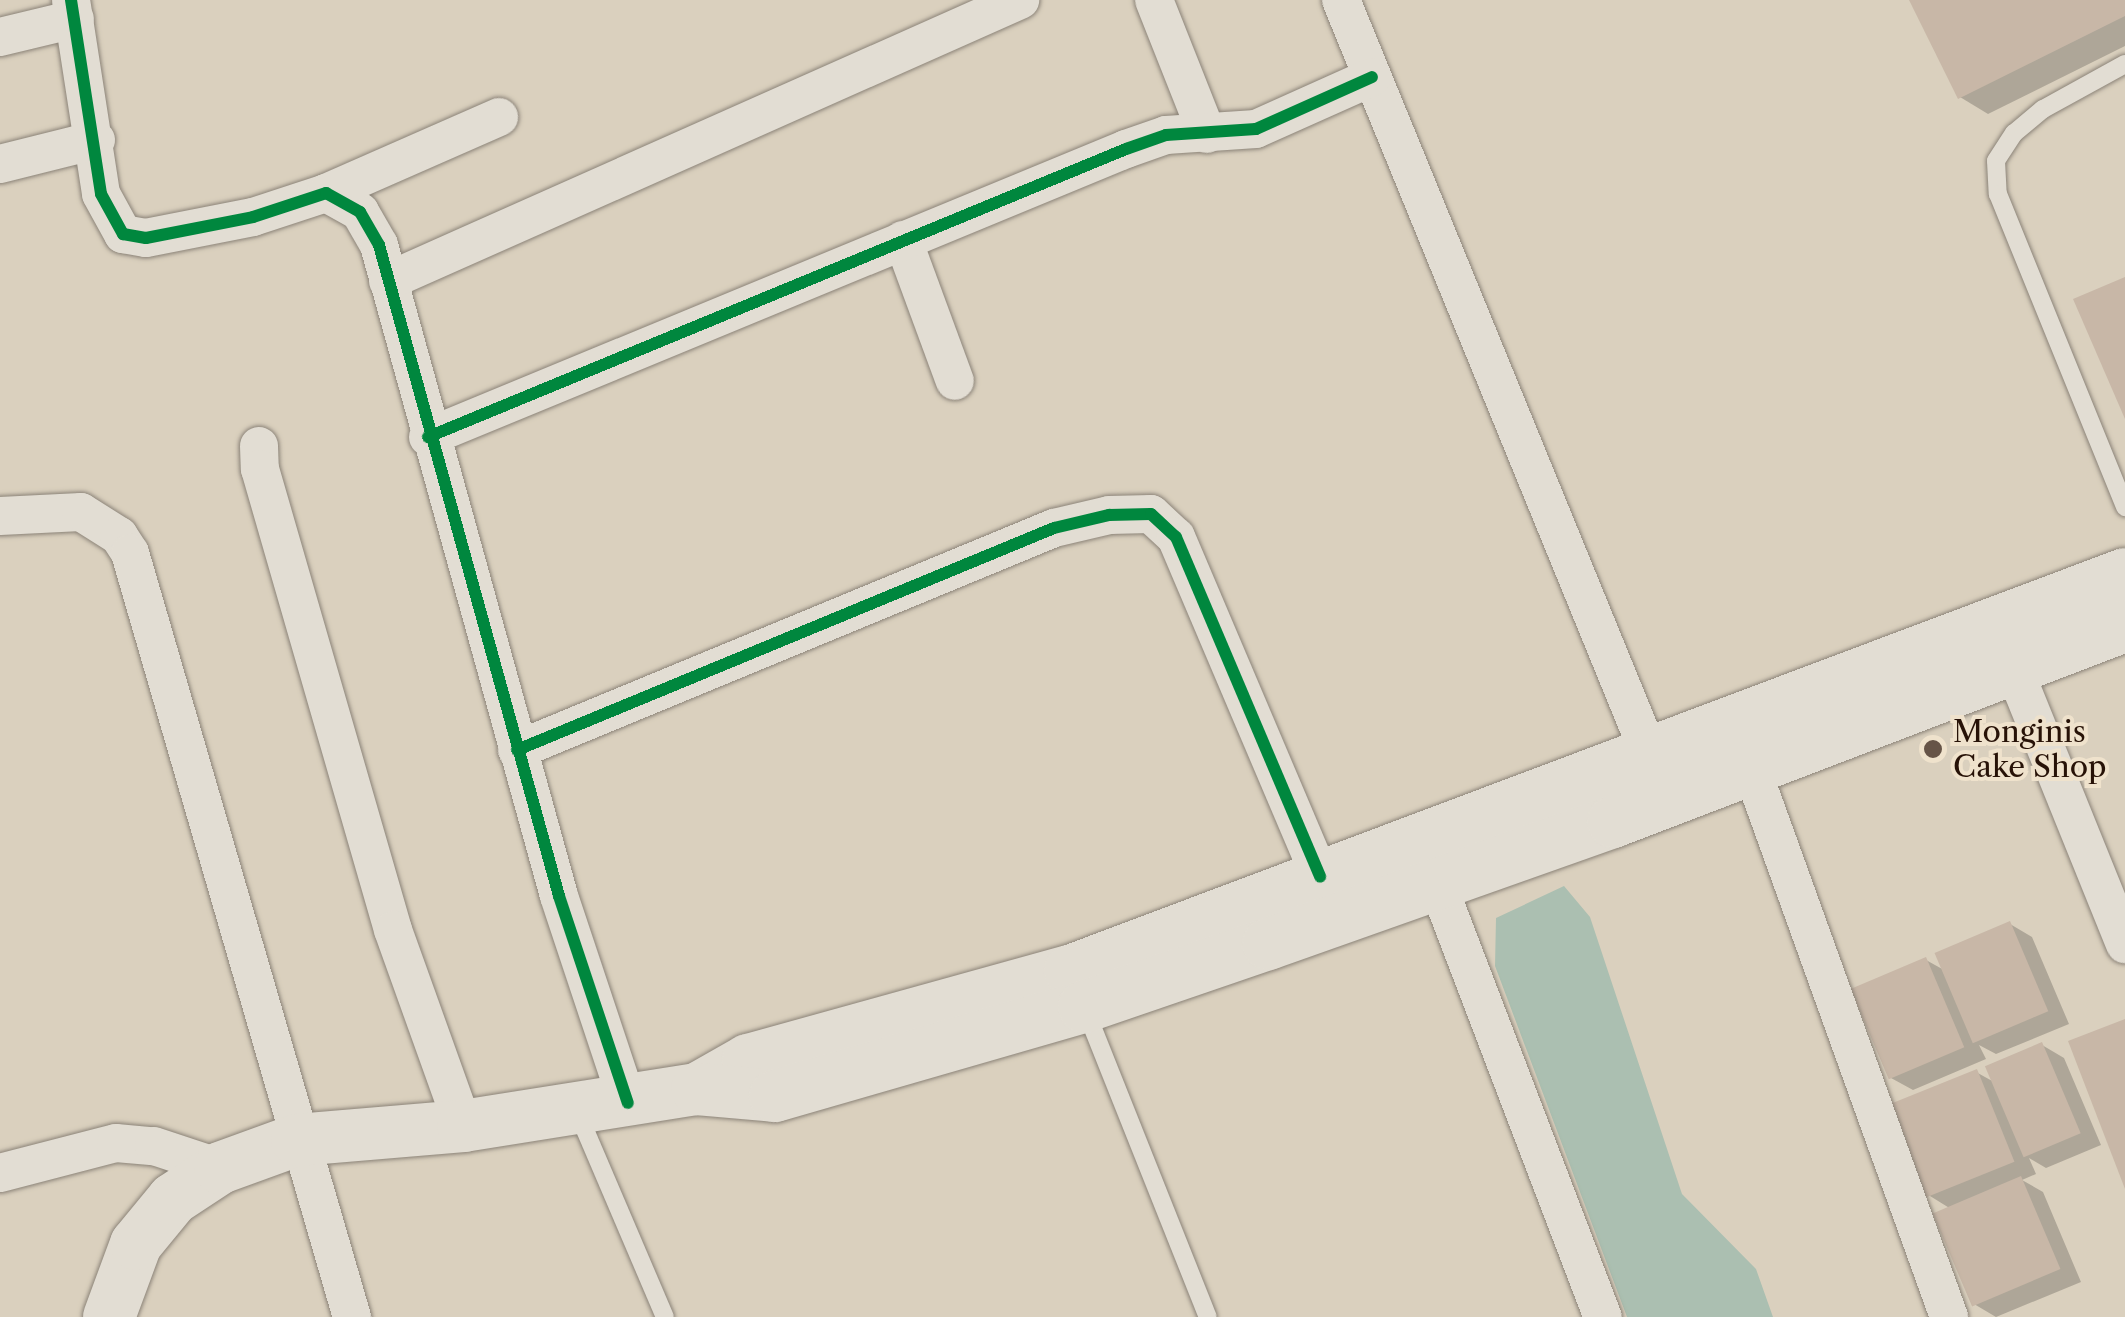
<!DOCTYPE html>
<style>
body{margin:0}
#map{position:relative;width:2125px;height:1317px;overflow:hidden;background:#dad0be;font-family:"Libre Caslon Text",serif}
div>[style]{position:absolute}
.water>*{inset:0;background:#abbfb1}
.shadow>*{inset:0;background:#0003}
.building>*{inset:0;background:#c8b7a7;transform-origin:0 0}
.roads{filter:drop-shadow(0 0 2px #8b8378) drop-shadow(0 0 2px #8b8378)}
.lane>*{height:18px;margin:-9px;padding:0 9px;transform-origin:9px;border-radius:9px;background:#e2ddd3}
.street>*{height:38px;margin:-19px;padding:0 19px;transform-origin:19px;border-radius:19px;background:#e2ddd3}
.secondary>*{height:52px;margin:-26px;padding:0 26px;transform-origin:26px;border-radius:26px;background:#e2ddd3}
.cycleway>*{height:12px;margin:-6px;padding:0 6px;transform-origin:6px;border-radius:6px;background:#00873e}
.dots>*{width:28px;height:28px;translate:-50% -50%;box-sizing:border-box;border:5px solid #efe2cc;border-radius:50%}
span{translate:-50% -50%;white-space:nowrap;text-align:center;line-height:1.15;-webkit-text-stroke:8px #efe2cc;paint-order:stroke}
.poi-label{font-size:30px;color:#271207}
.left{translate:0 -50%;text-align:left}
</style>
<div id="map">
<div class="water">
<div style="clip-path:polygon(1564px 886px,1590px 917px,1682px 1194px,1756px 1269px,1773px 1317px,1627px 1317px,1495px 966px,1496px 918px)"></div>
</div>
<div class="shadow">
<div style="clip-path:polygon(1911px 0,2125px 0,2125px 46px,1988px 114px,1960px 97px)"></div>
<div style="clip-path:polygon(2010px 924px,2032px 937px,2069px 1024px,1996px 1054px,1979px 1045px,1986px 1059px,1913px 1090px,1891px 1078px,1926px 960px,1944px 970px)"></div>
<div style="clip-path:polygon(2042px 1045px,2064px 1058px,2101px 1145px,2046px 1168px,2029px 1158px,2036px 1174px,2022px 1180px,2043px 1192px,2081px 1282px,1996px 1317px,1974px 1304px,1951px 1209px,1930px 1196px,1976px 1072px,1994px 1082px)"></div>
</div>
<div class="building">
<div style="clip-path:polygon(1909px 0,2125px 0,2125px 16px,1958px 99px)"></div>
<div style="clip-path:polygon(2125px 277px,2125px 419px,2073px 299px)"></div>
<div style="left:2010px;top:921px;width:98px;height:82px;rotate:67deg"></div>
<div style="left:1926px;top:957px;width:98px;height:82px;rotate:67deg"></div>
<div style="clip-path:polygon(2125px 1019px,2125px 1189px,2068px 1041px)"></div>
<div style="left:2042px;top:1042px;width:99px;height:62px;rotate:67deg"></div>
<div style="left:1977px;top:1069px;width:100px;height:95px;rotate:68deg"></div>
<div style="left:2021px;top:1176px;width:101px;height:96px;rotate:67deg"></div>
</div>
<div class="roads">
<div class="lane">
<div style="left:2125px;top:64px;width:94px;rotate:151.2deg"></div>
<div style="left:2043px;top:109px;width:38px;rotate:140deg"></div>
<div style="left:2014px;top:133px;width:33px;rotate:123deg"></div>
<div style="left:1996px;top:161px;width:33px;rotate:87deg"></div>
<div style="left:1998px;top:194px;width:338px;rotate:67.9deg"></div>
<div style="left:1086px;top:1011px;width:329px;rotate:68.3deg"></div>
<div style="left:577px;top:1111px;width:224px;rotate:66.9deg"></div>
</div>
<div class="street">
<div style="left:71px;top:0;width:196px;rotate:81.2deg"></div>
<div style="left:101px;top:194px;width:46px;rotate:61.2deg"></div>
<div style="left:123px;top:234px;width:23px;rotate:10deg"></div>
<div style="left:146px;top:238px;width:109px;rotate:-11.1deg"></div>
<div style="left:253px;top:217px;width:77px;rotate:-18.2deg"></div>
<div style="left:326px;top:193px;width:39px;rotate:29deg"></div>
<div style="left:360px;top:212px;width:38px;rotate:60deg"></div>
<div style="left:379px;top:245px;width:675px;rotate:74.54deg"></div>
<div style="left:559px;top:896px;width:218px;rotate:71.6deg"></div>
<div style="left:1154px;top:0;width:144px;rotate:68.4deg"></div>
<div style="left:1341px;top:0;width:814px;rotate:67.75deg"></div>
<div style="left:0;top:37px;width:77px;rotate:-13.5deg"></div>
<div style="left:0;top:164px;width:99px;rotate:-14deg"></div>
<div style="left:326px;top:193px;width:189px;rotate:-23.7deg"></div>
<div style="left:903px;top:240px;width:150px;rotate:69.8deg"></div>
<div style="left:388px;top:281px;width:692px;rotate:-23.97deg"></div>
<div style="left:428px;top:437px;width:755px;rotate:-22.42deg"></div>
<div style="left:1126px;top:149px;width:42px;rotate:-19.3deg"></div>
<div style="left:1166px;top:135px;width:90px;rotate:-3.8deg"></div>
<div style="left:1256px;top:129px;width:127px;rotate:-24.1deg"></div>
<div style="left:259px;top:446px;width:23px;rotate:88deg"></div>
<div style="left:260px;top:469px;width:480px;rotate:73.9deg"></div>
<div style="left:393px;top:930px;width:208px;rotate:70.3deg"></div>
<div style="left:0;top:516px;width:81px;rotate:-2.8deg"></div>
<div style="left:81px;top:512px;width:45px;rotate:32.3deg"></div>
<div style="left:119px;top:536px;width:20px;rotate:57deg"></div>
<div style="left:130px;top:553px;width:796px;rotate:73.8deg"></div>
<div style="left:2013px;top:667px;width:299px;rotate:68deg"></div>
<div style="left:1743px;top:745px;width:608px;rotate:70.19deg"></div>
<div style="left:517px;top:750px;width:581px;rotate:-22.46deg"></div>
<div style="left:1054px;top:528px;width:57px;rotate:-13.3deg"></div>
<div style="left:1109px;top:515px;width:42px;rotate:-1.4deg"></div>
<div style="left:1151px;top:514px;width:34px;rotate:43deg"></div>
<div style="left:1176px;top:537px;width:369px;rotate:67deg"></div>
<div style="left:1429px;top:862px;width:487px;rotate:69.1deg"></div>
<div style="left:0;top:1173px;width:120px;rotate:-14.5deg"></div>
<div style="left:116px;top:1143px;width:38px;rotate:5deg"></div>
<div style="left:154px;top:1146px;width:70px;rotate:18.4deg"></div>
</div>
<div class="secondary">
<div style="left:697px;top:1089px;width:59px;rotate:-29.6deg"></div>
<div style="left:748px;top:1060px;width:334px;rotate:-15.5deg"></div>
<div style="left:1070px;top:971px;width:1127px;rotate:-20.62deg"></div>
<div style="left:109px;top:1317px;width:78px;rotate:-69.7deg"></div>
<div style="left:136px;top:1244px;width:58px;rotate:-50.6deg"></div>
<div style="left:173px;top:1199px;width:56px;rotate:-33.4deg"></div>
<div style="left:220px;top:1168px;width:82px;rotate:-20deg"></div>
<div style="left:297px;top:1140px;width:167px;rotate:-4.8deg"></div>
<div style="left:463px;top:1126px;width:237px;rotate:-9deg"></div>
<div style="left:697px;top:1089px;width:78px;rotate:5.1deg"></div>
<div style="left:775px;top:1096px;width:322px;rotate:-16.1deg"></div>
<div style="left:1084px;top:1007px;width:194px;rotate:-18.9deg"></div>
<div style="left:1268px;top:944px;width:366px;rotate:-19.5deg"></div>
<div style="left:1613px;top:822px;width:548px;rotate:-20.95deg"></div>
</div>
</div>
<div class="cycleway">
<div style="left:71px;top:0;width:196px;rotate:81.2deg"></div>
<div style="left:101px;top:194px;width:46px;rotate:61.2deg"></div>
<div style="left:123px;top:234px;width:23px;rotate:10deg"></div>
<div style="left:146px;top:238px;width:109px;rotate:-11.1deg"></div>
<div style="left:253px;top:217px;width:77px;rotate:-18.2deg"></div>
<div style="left:326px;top:193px;width:39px;rotate:29deg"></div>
<div style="left:360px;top:212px;width:38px;rotate:60deg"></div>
<div style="left:379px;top:245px;width:675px;rotate:74.54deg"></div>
<div style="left:559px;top:896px;width:218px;rotate:71.6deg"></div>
<div style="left:428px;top:437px;width:755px;rotate:-22.42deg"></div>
<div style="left:1126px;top:149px;width:42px;rotate:-19.3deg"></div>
<div style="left:1166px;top:135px;width:90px;rotate:-3.8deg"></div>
<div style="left:1256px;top:129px;width:127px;rotate:-24.1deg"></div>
<div style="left:517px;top:750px;width:581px;rotate:-22.46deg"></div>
<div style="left:1054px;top:528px;width:57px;rotate:-13.3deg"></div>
<div style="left:1109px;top:515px;width:42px;rotate:-1.4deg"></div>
<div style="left:1151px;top:514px;width:34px;rotate:43deg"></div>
<div style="left:1176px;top:537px;width:369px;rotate:67deg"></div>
</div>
<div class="dots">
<div style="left:1933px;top:749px;background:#665447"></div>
</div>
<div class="poi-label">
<span class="left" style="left:1953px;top:749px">Monginis<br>Cake Shop</span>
</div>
</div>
